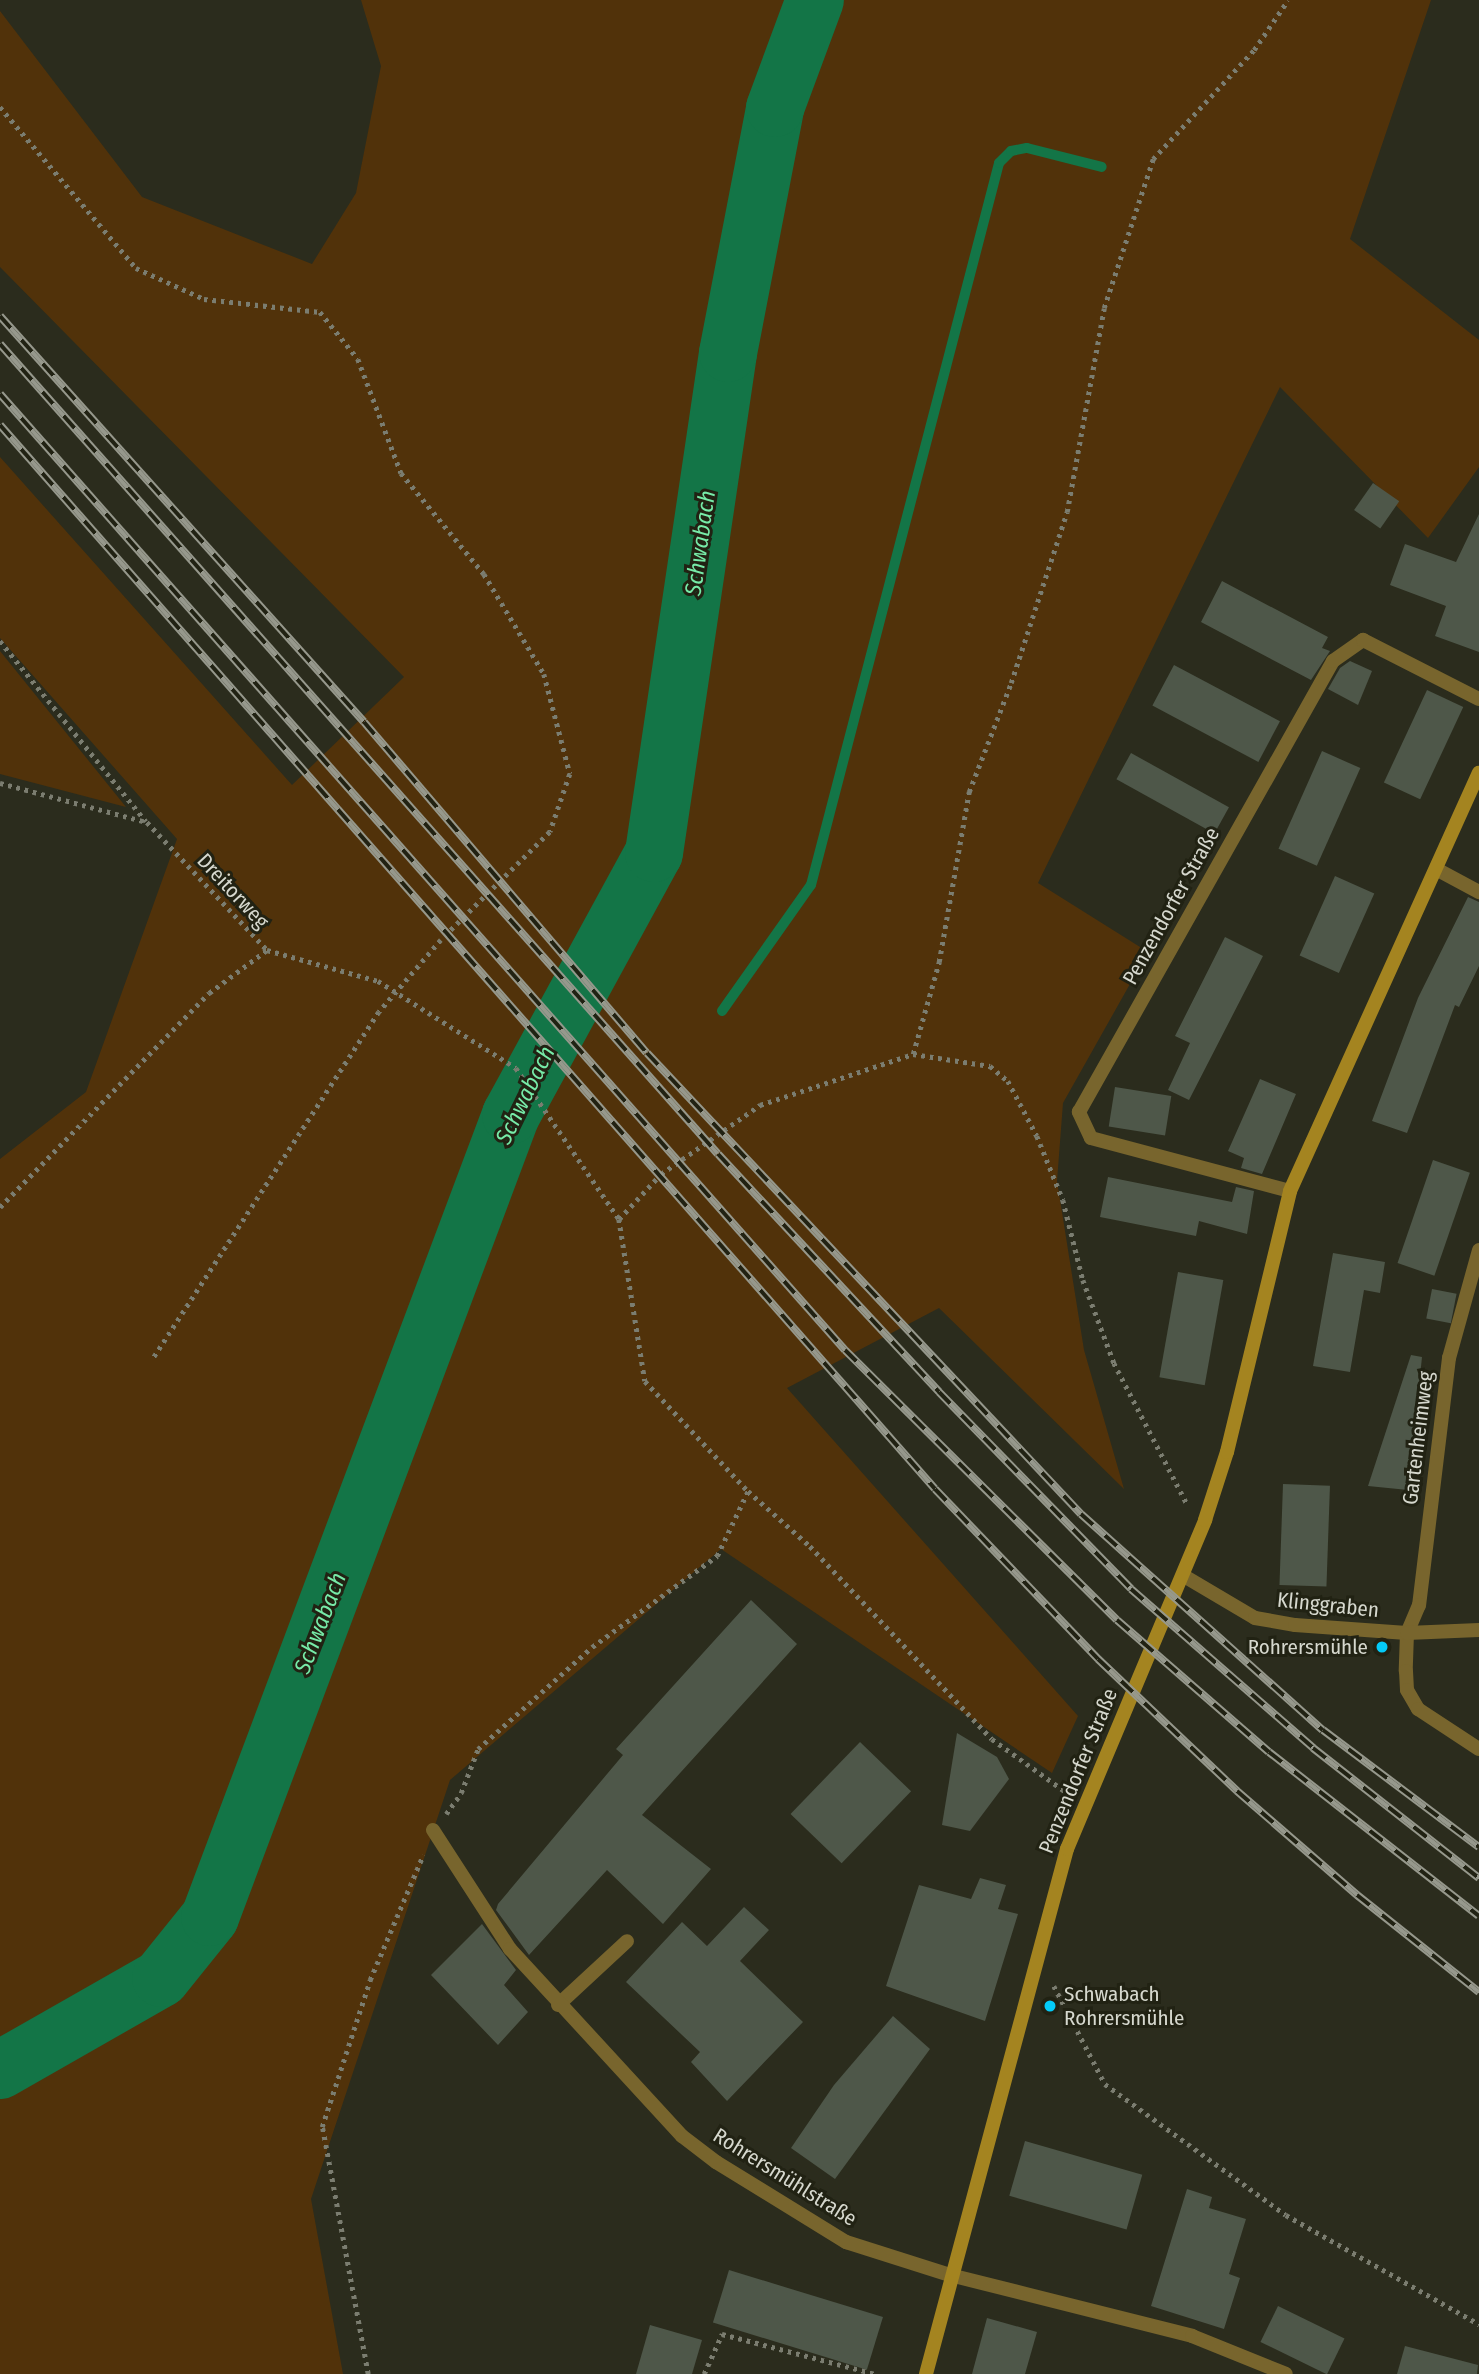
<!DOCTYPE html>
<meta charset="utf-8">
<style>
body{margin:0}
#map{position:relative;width:1479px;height:2374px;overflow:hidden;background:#2b2c1d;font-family:"Fira Sans Condensed",sans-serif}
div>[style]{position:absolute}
.green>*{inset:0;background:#51320a}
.stream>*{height:10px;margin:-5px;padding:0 5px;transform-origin:5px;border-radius:5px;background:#137547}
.river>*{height:58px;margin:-29px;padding:0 29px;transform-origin:29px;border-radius:29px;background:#137547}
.building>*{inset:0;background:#4e5749;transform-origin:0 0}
.path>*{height:4.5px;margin-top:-2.25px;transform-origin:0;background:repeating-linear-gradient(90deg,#7b7d70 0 3.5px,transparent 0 8.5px)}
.lane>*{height:14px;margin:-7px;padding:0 7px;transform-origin:7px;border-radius:7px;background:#78652d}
.street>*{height:14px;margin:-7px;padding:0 7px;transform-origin:7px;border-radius:7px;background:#78652d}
.secondary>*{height:14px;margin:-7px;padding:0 7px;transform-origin:7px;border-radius:7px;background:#a48420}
.rail>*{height:8px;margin-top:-4px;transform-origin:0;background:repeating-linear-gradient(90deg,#212213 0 16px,#96988c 0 32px);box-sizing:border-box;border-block:2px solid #96988c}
.dots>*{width:19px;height:19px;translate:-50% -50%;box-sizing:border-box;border:4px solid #212213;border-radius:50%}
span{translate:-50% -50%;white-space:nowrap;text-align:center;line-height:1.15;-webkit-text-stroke:6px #212213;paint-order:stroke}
.street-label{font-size:21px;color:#d6d8ce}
.poi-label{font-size:21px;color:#d6d8ce}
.right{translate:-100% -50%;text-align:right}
.left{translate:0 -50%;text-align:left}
.water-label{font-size:23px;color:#77eba8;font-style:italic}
</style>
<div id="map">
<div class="green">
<div style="clip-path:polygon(361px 0,1431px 0,1350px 239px,1479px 340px,1479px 467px,1428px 538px,1280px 387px,1038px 883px,1148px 952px,1063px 1103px,1057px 1181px,1084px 1350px,1124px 1489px,939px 1308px,787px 1388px,1078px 1716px,1052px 1773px,721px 1549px,450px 1780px,311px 2199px,343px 2374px,0 2374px,0 1159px,86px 1092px,177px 839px,0 638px,0 457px,292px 785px,404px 677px,0 267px,0 11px,142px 197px,312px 264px,356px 193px,381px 66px)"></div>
<div style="clip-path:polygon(0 651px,126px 807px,0 774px)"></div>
</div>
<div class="stream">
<div style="left:722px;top:1011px;width:154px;rotate:-54.8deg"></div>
<div style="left:811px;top:885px;width:746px;rotate:-75.4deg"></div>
<div style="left:999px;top:163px;width:17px;rotate:-45deg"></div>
<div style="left:1011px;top:151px;width:16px;rotate:-11deg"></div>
<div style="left:1027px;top:148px;width:77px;rotate:14.2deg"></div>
</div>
<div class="river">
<div style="left:0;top:2070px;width:185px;rotate:-29.7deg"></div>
<div style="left:161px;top:1978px;width:78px;rotate:-51.2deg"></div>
<div style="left:210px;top:1917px;width:857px;rotate:-69.43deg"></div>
<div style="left:511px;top:1115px;width:298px;rotate:-61.4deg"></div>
<div style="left:654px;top:853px;width:505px;rotate:-81.58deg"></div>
<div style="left:728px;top:353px;width:249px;rotate:-79.1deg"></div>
<div style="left:775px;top:108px;width:115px;rotate:-69.7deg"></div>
</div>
<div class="building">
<div style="left:1373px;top:483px;width:32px;height:33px;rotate:35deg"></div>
<div style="clip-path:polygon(1479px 514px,1479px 652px,1435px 636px,1446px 606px,1390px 585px,1405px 544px,1456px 562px)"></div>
<div style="clip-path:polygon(1222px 581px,1328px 637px,1322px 648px,1330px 651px,1311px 680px,1201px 622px)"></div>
<div style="clip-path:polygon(1350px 661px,1372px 671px,1358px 705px,1328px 689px,1340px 668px)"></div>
<div style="left:1174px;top:665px;width:120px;height:46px;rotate:28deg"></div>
<div style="left:1427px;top:690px;width:40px;height:102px;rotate:25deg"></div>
<div style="left:1322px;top:751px;width:42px;height:107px;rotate:24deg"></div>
<div style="left:1131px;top:753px;width:112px;height:30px;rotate:29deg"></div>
<div style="left:1335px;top:876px;width:43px;height:87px;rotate:24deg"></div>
<div style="clip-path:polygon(1468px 897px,1479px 902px,1479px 966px,1459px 1007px,1455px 1005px,1407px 1133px,1372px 1121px,1418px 998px)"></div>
<div style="clip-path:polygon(1225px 937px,1263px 956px,1189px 1100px,1168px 1090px,1190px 1043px,1175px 1036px)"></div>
<div style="clip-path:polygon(1260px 1079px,1296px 1094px,1262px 1174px,1241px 1168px,1244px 1158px,1228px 1151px)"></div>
<div style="left:1115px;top:1087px;width:57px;height:40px;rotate:9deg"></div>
<div style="left:1433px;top:1160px;width:39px;height:109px;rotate:19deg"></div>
<div style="clip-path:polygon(1108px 1177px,1232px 1202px,1236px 1187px,1254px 1191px,1247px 1234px,1199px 1221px,1196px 1236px,1100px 1217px)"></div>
<div style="clip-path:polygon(1333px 1253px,1385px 1262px,1380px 1293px,1364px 1290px,1350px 1372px,1313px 1366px)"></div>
<div style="left:1178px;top:1272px;width:46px;height:107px;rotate:10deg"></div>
<div style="left:1432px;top:1289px;width:25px;height:30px;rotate:11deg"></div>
<div style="clip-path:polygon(1411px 1355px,1422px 1357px,1408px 1490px,1368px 1486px)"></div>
<div style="left:1283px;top:1484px;width:47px;height:101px;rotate:2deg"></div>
<div style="clip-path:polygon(751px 1600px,797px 1644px,642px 1815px,711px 1869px,663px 1924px,607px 1870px,529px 1955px,496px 1910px,498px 1904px,623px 1755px,616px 1749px)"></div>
<div style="clip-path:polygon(957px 1733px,997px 1757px,1009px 1779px,970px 1831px,942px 1825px)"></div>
<div style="left:860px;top:1742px;width:71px;height:100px;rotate:44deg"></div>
<div style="clip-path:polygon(980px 1878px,1006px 1885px,998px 1909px,1018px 1914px,985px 2021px,886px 1986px,919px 1885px,971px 1899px)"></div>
<div style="clip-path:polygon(744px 1907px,769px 1930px,740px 1961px,803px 2022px,727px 2101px,691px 2062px,700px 2052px,626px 1982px,682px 1922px,707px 1946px)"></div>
<div style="clip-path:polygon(482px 1924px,516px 1970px,504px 1985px,528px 2012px,498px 2045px,431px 1975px)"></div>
<div style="clip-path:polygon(893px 2016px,930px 2049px,835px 2179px,791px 2148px,834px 2085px)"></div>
<div style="left:1025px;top:2141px;width:122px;height:57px;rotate:16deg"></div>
<div style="clip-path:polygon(1187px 2189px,1212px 2197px,1209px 2208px,1246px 2219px,1229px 2274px,1240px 2278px,1224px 2329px,1151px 2306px)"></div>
<div style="left:729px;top:2270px;width:161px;height:55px;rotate:17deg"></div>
<div style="left:1278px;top:2306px;width:74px;height:40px;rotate:26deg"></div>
<div style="clip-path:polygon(987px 2318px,1037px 2332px,1025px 2374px,972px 2374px)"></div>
<div style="clip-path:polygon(650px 2325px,702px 2340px,692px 2374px,636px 2374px)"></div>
<div style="clip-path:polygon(1405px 2346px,1478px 2365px,1477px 2374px,1397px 2374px)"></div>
</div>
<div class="path">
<div style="left:0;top:107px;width:211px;rotate:49.8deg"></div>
<div style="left:136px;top:268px;width:75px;rotate:24.5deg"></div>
<div style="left:204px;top:299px;width:117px;rotate:6.4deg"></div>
<div style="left:320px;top:312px;width:60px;rotate:51deg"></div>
<div style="left:358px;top:359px;width:122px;rotate:69.3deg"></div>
<div style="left:401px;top:473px;width:131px;rotate:50.6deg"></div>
<div style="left:484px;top:574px;width:117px;rotate:59deg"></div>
<div style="left:544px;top:674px;width:103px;rotate:75.4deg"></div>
<div style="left:570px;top:774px;width:61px;rotate:109deg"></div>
<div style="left:550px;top:832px;width:153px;rotate:135.3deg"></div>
<div style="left:441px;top:940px;width:95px;rotate:130.7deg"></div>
<div style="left:379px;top:1012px;width:412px;rotate:123.1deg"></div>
<div style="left:0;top:641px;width:232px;rotate:51deg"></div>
<div style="left:0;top:783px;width:152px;rotate:14.9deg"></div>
<div style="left:147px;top:822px;width:175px;rotate:46.8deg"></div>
<div style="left:267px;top:950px;width:115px;rotate:15.6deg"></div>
<div style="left:378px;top:981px;width:163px;rotate:32.2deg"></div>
<div style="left:516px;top:1068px;width:183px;rotate:55.7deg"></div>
<div style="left:619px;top:1219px;width:164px;rotate:80.9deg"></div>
<div style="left:645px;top:1381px;width:151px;rotate:46.9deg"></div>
<div style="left:748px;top:1491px;width:83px;rotate:41.6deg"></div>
<div style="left:810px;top:1546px;width:265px;rotate:46.7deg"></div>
<div style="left:992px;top:1739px;width:91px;rotate:35.6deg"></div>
<div style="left:913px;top:1054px;width:78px;rotate:8.9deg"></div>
<div style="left:990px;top:1066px;width:23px;rotate:40deg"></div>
<div style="left:1008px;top:1081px;width:62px;rotate:62.2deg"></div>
<div style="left:1037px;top:1136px;width:69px;rotate:67.9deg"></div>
<div style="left:1063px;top:1200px;width:82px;rotate:76deg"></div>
<div style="left:1083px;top:1280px;width:89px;rotate:69.5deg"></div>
<div style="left:1114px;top:1363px;width:159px;rotate:62.6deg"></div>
<div style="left:0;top:1207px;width:299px;rotate:-45.7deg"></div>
<div style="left:209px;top:993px;width:72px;rotate:-36.6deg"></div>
<div style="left:619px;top:1219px;width:62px;rotate:-47deg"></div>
<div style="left:661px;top:1174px;width:121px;rotate:-34.9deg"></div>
<div style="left:760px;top:1105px;width:161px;rotate:-18.4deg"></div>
<div style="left:913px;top:1054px;width:96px;rotate:-74.2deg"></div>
<div style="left:939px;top:962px;width:173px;rotate:-80deg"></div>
<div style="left:969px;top:792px;width:117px;rotate:-68.9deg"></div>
<div style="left:1011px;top:683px;width:180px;rotate:-71.9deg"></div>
<div style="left:1067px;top:512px;width:207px;rotate:-79.7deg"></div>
<div style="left:1104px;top:308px;width:157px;rotate:-71.8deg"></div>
<div style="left:1153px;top:159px;width:149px;rotate:-47.2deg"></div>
<div style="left:1254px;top:50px;width:60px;rotate:-55.8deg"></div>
<div style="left:446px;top:1814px;width:26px;rotate:-54deg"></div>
<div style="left:461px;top:1793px;width:47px;rotate:-68.9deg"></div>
<div style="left:478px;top:1749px;width:153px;rotate:-41.8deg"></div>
<div style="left:592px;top:1647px;width:155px;rotate:-36.1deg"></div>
<div style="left:717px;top:1556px;width:72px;rotate:-64.5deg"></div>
<div style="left:1054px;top:1986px;width:110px;rotate:62.5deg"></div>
<div style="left:1105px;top:2084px;width:223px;rotate:35.9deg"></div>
<div style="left:1286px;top:2215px;width:222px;rotate:29.5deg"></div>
<div style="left:368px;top:2374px;width:251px;rotate:-100.5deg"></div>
<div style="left:322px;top:2127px;width:155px;rotate:-71.9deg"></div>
<div style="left:370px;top:1980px;width:136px;rotate:-67deg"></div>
<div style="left:704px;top:2374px;width:44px;rotate:-65.8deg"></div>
<div style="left:722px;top:2334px;width:159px;rotate:14.6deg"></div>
</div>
<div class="lane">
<div style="left:558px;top:2005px;width:94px;rotate:-42.8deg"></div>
</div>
<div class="street">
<div style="left:1438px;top:870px;width:47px;rotate:28.2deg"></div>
<div style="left:1290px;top:1191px;width:206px;rotate:-165.1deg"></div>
<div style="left:1091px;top:1138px;width:29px;rotate:-115deg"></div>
<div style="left:1079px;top:1112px;width:518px;rotate:-60.61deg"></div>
<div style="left:1333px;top:661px;width:37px;rotate:-35deg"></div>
<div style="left:1363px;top:640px;width:130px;rotate:27deg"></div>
<div style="left:1479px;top:1250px;width:112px;rotate:105.5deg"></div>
<div style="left:1449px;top:1358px;width:249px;rotate:96.9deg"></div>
<div style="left:1419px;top:1605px;width:30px;rotate:113deg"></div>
<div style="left:1407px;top:1633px;width:38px;rotate:92deg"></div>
<div style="left:1406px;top:1671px;width:19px;rotate:87deg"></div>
<div style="left:1407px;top:1690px;width:22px;rotate:60deg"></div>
<div style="left:1418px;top:1709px;width:73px;rotate:33.3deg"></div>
<div style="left:1184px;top:1576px;width:82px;rotate:30.6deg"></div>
<div style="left:1255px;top:1618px;width:41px;rotate:9.9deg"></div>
<div style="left:1295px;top:1625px;width:112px;rotate:4.1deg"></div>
<div style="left:1407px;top:1633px;width:72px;rotate:-2.4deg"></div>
<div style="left:433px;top:1830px;width:142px;rotate:57.1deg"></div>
<div style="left:510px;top:1949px;width:254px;rotate:47.4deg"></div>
<div style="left:682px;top:2136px;width:43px;rotate:37.4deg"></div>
<div style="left:716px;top:2162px;width:153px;rotate:31.6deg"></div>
<div style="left:846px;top:2242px;width:109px;rotate:17.6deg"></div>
<div style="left:950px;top:2275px;width:250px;rotate:14.1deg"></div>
<div style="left:1192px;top:2336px;width:101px;rotate:22deg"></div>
</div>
<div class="secondary">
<div style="left:926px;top:2374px;width:544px;rotate:-74.97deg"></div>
<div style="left:1067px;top:1849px;width:357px;rotate:-67.2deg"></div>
<div style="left:1205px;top:1520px;width:71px;rotate:-72.1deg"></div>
<div style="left:1227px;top:1452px;width:268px;rotate:-76.4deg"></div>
<div style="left:1290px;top:1191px;width:459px;rotate:-65.7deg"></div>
</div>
<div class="rail">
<div style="left:0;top:316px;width:545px;rotate:48.12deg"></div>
<div style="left:364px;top:722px;width:435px;rotate:49.5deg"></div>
<div style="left:647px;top:1053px;width:633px;rotate:46.73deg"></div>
<div style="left:1081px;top:1514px;width:324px;rotate:41.8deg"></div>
<div style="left:1323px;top:1730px;width:195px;rotate:36.9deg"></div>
<div style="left:0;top:344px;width:1082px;rotate:48.45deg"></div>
<div style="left:718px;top:1154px;width:325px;rotate:47.1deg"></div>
<div style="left:939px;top:1392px;width:275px;rotate:45.7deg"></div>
<div style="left:1131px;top:1589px;width:242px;rotate:41.1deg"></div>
<div style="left:1313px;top:1748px;width:211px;rotate:38.1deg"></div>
<div style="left:0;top:394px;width:1276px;rotate:48.53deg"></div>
<div style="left:845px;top:1350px;width:383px;rotate:44.8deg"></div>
<div style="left:1117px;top:1620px;width:201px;rotate:41deg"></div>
<div style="left:1269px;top:1752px;width:266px;rotate:38deg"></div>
<div style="left:0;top:425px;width:1416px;rotate:48.69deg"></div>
<div style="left:935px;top:1489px;width:236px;rotate:46.2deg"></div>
<div style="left:1098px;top:1659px;width:192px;rotate:43.5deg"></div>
<div style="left:1237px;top:1791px;width:159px;rotate:40.9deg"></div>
<div style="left:1357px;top:1895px;width:156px;rotate:38.5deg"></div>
</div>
<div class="dots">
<div style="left:1382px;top:1647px;background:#04cbf9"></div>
<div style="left:1050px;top:2006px;background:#04cbf9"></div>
</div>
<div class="street-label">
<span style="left:233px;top:891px;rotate:47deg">Dreitorweg</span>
<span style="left:1171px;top:906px;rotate:-61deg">Penzendorfer Straße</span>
<span style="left:1418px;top:1438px;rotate:-83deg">Gartenheimweg</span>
<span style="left:1328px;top:1605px;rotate:6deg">Klinggraben</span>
<span style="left:1078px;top:1771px;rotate:-68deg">Penzendorfer Straße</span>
<span style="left:785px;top:2177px;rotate:32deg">Rohrersmühlstraße</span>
</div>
<div class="poi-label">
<span class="right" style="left:1368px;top:1647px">Rohrersmühle</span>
<span class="left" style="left:1064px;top:2006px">Schwabach<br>Rohrersmühle</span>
</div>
<div class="water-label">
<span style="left:700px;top:543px;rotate:-82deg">Schwabach</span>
<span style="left:525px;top:1095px;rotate:-64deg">Schwabach</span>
<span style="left:320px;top:1623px;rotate:-69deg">Schwabach</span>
</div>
</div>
